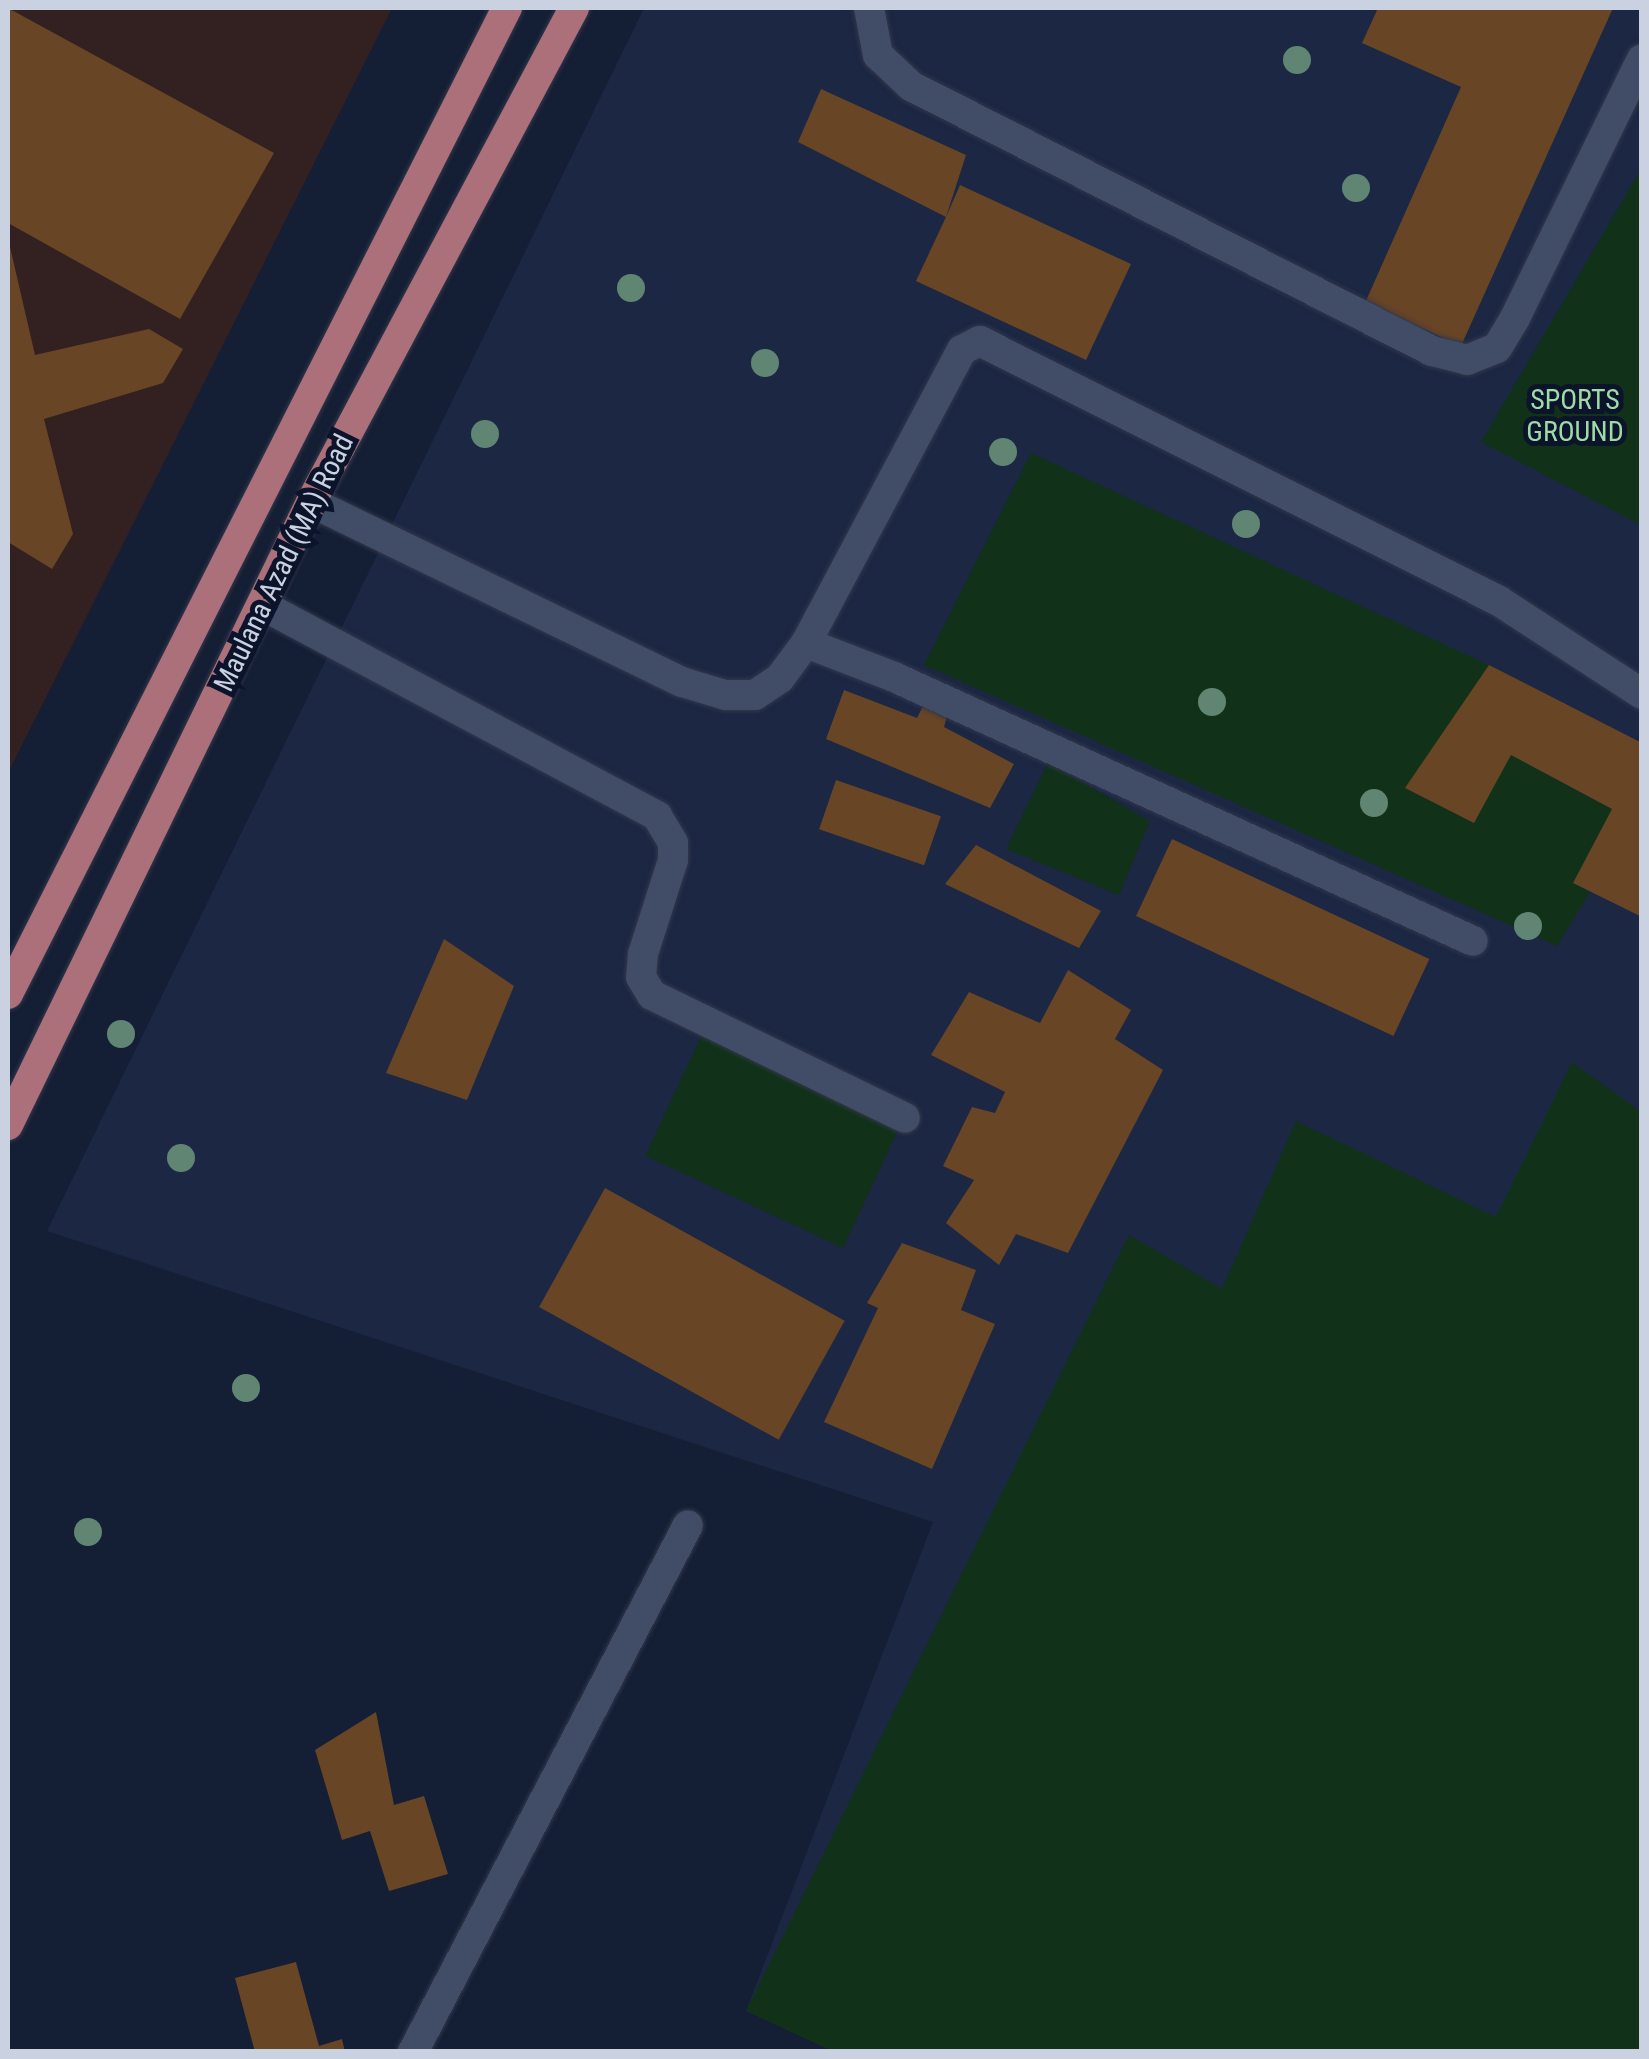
<!DOCTYPE html>
<style>
body{margin:0}
#map{position:relative;width:1649px;height:2059px;overflow:hidden;background:#141e34;font-family:"Roboto Condensed",sans-serif}
div>[style]{position:absolute}
.commercial>*{inset:0;background:#332021}
.built>*{inset:0;background:#1b2743}
.green>*{inset:0;background:#113218;transform-origin:0 0}
.building>*{inset:0;background:#684525;transform-origin:0 0}
.roads{filter:drop-shadow(0 0 2px #32374b) drop-shadow(0 0 2px #32374b)}
.minor>*{height:30px;margin:-15px;padding:0 15px;transform-origin:15px;border-radius:15px;background:#414d66}
.major>*{height:30px;margin:-15px;padding:0 15px;transform-origin:15px;border-radius:15px;background:#ac707a}
.trees>*{width:28px;height:28px;margin:-14px;border-radius:50%;background:#608673}
span{translate:-50% -50%;white-space:nowrap;text-align:center;line-height:1.15;-webkit-text-stroke:10px #0b142a;paint-order:stroke}
.park-label{font-size:28px;color:#9edba6}
.street-label{font-size:28px;color:#cad1e1}
.frame{position:absolute;inset:0;border:10px solid #cad1e1;pointer-events:none}
</style>
<div id="map">
<div class="commercial">
<div style="clip-path:polygon(8px 8px,392px 8px,8px 773px)"></div>
</div>
<div class="built">
<div style="clip-path:polygon(644px 8px,1641px 8px,1641px 2051px,1339px 1542px,1091px 2051px,834px 2051px,746px 2011px,933px 1522px,47px 1231px)"></div>
</div>
<div class="green">
<div style="clip-path:polygon(1641px 169px,1641px 525px,1481px 442px)"></div>
<div style="clip-path:polygon(1031px 453px,1489px 665px,1406px 789px,1474px 822px,1511px 755px,1612px 809px,1573px 883px,1590px 892px,1557px 946px,924px 665px)"></div>
<div style="clip-path:polygon(1048px 763px,1150px 821px,1119px 895px,1006px 849px)"></div>
<div style="left:705px;top:1028px;width:218px;height:141px;rotate:25deg"></div>
<div style="clip-path:polygon(1572px 1062px,1641px 1112px,1641px 2051px,834px 2052px,746px 2011px,1129px 1235px,1222px 1289px,1296px 1121px,1496px 1217px)"></div>
</div>
<div class="building">
<div style="clip-path:polygon(8px 8px,274px 153px,180px 319px,8px 223px)"></div>
<div style="clip-path:polygon(1378px 8px,1613px 8px,1461px 346px,1365px 303px,1461px 87px,1362px 43px)"></div>
<div style="clip-path:polygon(821px 89px,966px 155px,946px 217px,960px 185px,1131px 264px,1086px 360px,916px 281px,946px 217px,798px 142px)"></div>
<div style="clip-path:polygon(8px 238px,35px 355px,149px 329px,183px 349px,163px 383px,44px 419px,73px 534px,52px 569px,8px 542px)"></div>
<div style="clip-path:polygon(1489px 665px,1642px 743px,1642px 917px,1573px 883px,1612px 809px,1511px 755px,1474px 823px,1405px 788px)"></div>
<div style="clip-path:polygon(844px 690px,917px 718px,924px 704px,948px 713px,944px 727px,1014px 764px,990px 808px,826px 739px)"></div>
<div style="left:836px;top:780px;width:111px;height:52px;rotate:19deg"></div>
<div style="left:1172px;top:839px;width:284px;height:85px;rotate:25deg"></div>
<div style="clip-path:polygon(976px 845px,1101px 911px,1079px 948px,945px 884px)"></div>
<div style="clip-path:polygon(444px 939px,514px 986px,467px 1100px,386px 1073px)"></div>
<div style="clip-path:polygon(1068px 970px,1131px 1010px,1115px 1039px,1163px 1070px,1068px 1253px,1016px 1234px,999px 1265px,946px 1223px,974px 1180px,943px 1166px,972px 1107px,995px 1113px,1005px 1092px,931px 1055px,969px 992px,1040px 1023px)"></div>
<div style="left:605px;top:1188px;width:274px;height:136px;rotate:29deg"></div>
<div style="clip-path:polygon(902px 1243px,976px 1270px,961px 1310px,995px 1324px,932px 1469px,824px 1422px,878px 1308px,867px 1303px)"></div>
<div style="clip-path:polygon(376px 1712px,394px 1805px,424px 1796px,448px 1874px,389px 1891px,370px 1831px,342px 1840px,315px 1750px)"></div>
<div style="clip-path:polygon(296px 1962px,319px 2046px,342px 2039px,345px 2052px,255px 2052px,235px 1978px)"></div>
</div>
<div class="roads">
<div class="minor">
<div style="left:869px;top:8px;width:48px;rotate:79.2deg"></div>
<div style="left:878px;top:55px;width:45px;rotate:43.2deg"></div>
<div style="left:911px;top:86px;width:585px;rotate:26.96deg"></div>
<div style="left:1432px;top:351px;width:36px;rotate:14deg"></div>
<div style="left:1467px;top:360px;width:32px;rotate:-22deg"></div>
<div style="left:1497px;top:348px;width:35px;rotate:-59deg"></div>
<div style="left:1515px;top:318px;width:288px;rotate:-63.9deg"></div>
<div style="left:311px;top:502px;width:412px;rotate:25.9deg"></div>
<div style="left:682px;top:682px;width:45px;rotate:16.8deg"></div>
<div style="left:725px;top:695px;width:30px"></div>
<div style="left:755px;top:695px;width:30px;rotate:-34deg"></div>
<div style="left:780px;top:678px;width:44px;rotate:-53.4deg"></div>
<div style="left:806px;top:643px;width:332px;rotate:-62deg"></div>
<div style="left:962px;top:350px;width:20px;rotate:-27deg"></div>
<div style="left:980px;top:341px;width:580px;rotate:26.61deg"></div>
<div style="left:1499px;top:601px;width:171px;rotate:33deg"></div>
<div style="left:264px;top:606px;width:446px;rotate:28.1deg"></div>
<div style="left:657px;top:816px;width:31px;rotate:59deg"></div>
<div style="left:673px;top:843px;width:17px;rotate:90deg"></div>
<div style="left:673px;top:860px;width:99px;rotate:107.7deg"></div>
<div style="left:643px;top:954px;width:23px;rotate:95deg"></div>
<div style="left:641px;top:977px;width:21px;rotate:59deg"></div>
<div style="left:652px;top:995px;width:281px;rotate:25.9deg"></div>
<div style="left:806px;top:643px;width:94px;rotate:21.1deg"></div>
<div style="left:894px;top:677px;width:636px;rotate:24.51deg"></div>
<div style="left:413px;top:2052px;width:594px;rotate:-62.44deg"></div>
</div>
<div class="major">
<div style="left:8px;top:994px;width:1105px;rotate:-63.16deg"></div>
<div style="left:8px;top:1125px;width:693px;rotate:-64.06deg"></div>
<div style="left:311px;top:502px;width:560px;rotate:-61.97deg"></div>
</div>
</div>
<div class="trees">
<div style="left:1297px;top:60px"></div>
<div style="left:1356px;top:188px"></div>
<div style="left:631px;top:288px"></div>
<div style="left:765px;top:363px"></div>
<div style="left:485px;top:434px"></div>
<div style="left:1003px;top:452px"></div>
<div style="left:1246px;top:524px"></div>
<div style="left:1212px;top:702px"></div>
<div style="left:1374px;top:803px"></div>
<div style="left:1528px;top:926px"></div>
<div style="left:121px;top:1034px"></div>
<div style="left:181px;top:1158px"></div>
<div style="left:246px;top:1388px"></div>
<div style="left:88px;top:1532px"></div>
</div>
<div class="park-label">
<span style="left:1575px;top:416px">SPORTS<br>GROUND</span>
</div>
<div class="street-label">
<span style="left:284px;top:563px;rotate:-64deg">Maulana Azad (MA) Road</span>
</div>
<div class="frame"></div>
</div>
